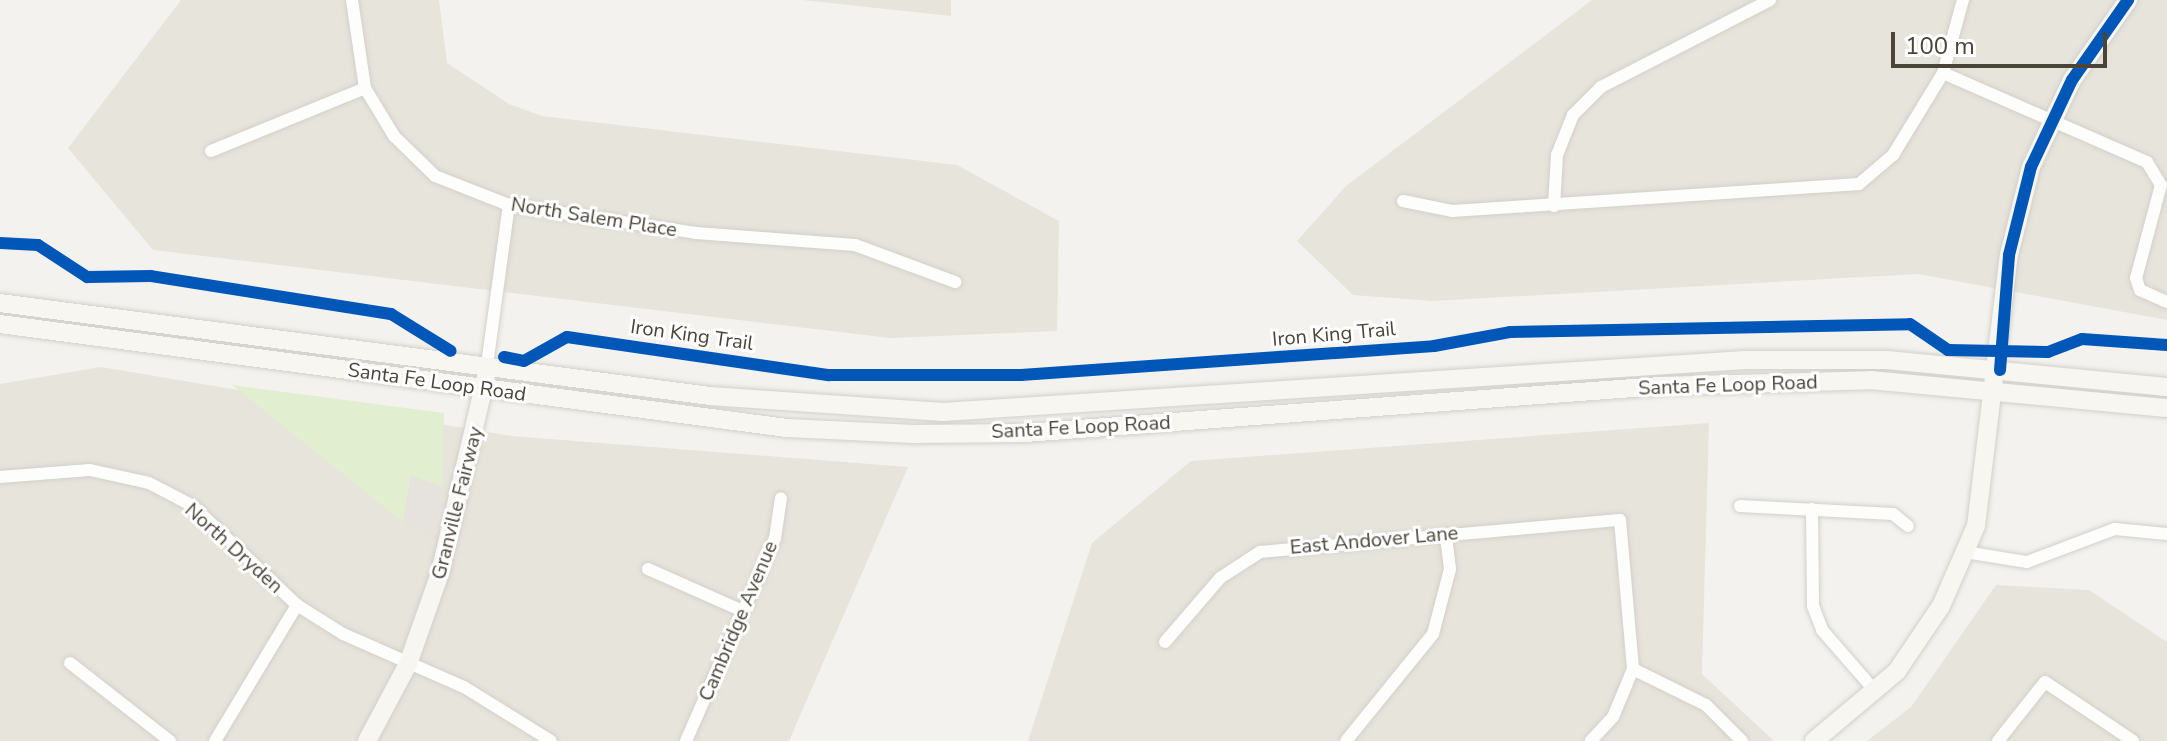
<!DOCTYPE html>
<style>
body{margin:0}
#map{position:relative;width:2167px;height:741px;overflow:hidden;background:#f4f2ee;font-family:"Nunito Sans",sans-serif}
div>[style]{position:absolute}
.residential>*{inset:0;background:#e7e4dc}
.green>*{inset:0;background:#e1eecf}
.parking>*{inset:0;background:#e6e3df}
.roads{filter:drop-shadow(0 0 2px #d2d0cb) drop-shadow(0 0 2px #d2d0cb)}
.street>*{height:12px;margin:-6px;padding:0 6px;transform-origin:6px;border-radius:6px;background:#fdfdfc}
.secondary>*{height:18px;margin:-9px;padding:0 9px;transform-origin:9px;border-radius:9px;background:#f7f6f1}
.cycleway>*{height:12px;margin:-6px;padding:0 6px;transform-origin:6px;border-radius:6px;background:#0057b8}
span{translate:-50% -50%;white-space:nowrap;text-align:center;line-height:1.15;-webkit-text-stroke:6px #fff;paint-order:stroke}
.street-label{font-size:20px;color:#4b4439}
.scale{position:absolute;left:1891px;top:32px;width:216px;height:36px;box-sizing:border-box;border:4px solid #4b4439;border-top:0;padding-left:10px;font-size:24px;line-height:28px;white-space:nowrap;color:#4b4439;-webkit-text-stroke:6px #fff;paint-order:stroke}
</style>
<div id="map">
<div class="residential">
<div style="clip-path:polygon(181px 0,439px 0,447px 63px,509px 104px,542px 116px,957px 165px,1059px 221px,1057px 331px,890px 338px,153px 250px,68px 148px)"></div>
<div style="clip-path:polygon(802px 0,951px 0,951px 16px)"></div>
<div style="clip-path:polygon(1592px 0,2167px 0,2167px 320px,1918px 274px,1432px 301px,1353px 295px,1297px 241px,1346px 186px)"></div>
<div style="clip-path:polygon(101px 367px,512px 436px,908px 467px,789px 741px,0 741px,0 384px)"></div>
<div style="clip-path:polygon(1709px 423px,1702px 674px,1774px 741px,1028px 741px,1092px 543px,1191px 461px)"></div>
<div style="clip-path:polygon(1996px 585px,2089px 590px,2167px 642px,2167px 741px,1867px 741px,1911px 707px)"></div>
</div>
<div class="green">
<div style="clip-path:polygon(232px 385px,444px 413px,442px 487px,411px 476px,403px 522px)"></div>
</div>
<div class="parking">
<div style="clip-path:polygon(411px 475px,442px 487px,433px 536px,403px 522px)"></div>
</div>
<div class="roads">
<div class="street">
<div style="left:352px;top:0;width:89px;rotate:81.6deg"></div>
<div style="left:365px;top:88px;width:56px;rotate:58.9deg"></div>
<div style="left:394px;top:136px;width:57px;rotate:44.3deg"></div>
<div style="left:435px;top:176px;width:79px;rotate:21.4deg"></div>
<div style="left:509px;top:205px;width:189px;rotate:8.5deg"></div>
<div style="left:696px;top:233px;width:159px;rotate:4.3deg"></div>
<div style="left:855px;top:245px;width:107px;rotate:20.3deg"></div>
<div style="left:1943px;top:73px;width:223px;rotate:23.6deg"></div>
<div style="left:2147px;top:162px;width:27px;rotate:59deg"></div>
<div style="left:2161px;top:185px;width:96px;rotate:105deg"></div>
<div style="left:2136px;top:278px;width:13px;rotate:72deg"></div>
<div style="left:2140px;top:290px;width:30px;rotate:24deg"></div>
<div style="left:211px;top:151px;width:166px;rotate:-22.2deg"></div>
<div style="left:1403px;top:201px;width:50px;rotate:11.5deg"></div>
<div style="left:1452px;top:211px;width:408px;rotate:-3.8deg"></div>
<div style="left:1859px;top:184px;width:45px;rotate:-40.5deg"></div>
<div style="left:1893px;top:155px;width:96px;rotate:-58.6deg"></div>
<div style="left:1943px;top:73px;width:76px;rotate:-74.7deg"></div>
<div style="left:1554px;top:206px;width:51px;rotate:-86.6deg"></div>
<div style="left:1557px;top:155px;width:43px;rotate:-68.2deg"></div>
<div style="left:1573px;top:115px;width:40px;rotate:-45deg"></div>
<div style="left:1601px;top:87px;width:190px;rotate:-27.2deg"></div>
<div style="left:487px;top:365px;width:162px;rotate:-82.2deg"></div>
<div style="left:0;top:477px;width:90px;rotate:-4.4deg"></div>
<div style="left:90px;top:470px;width:60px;rotate:12.4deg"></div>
<div style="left:149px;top:483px;width:50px;rotate:27.6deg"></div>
<div style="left:193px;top:506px;width:144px;rotate:43.6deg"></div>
<div style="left:297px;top:605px;width:54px;rotate:32.2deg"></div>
<div style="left:343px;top:634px;width:132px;rotate:23.7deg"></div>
<div style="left:464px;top:687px;width:102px;rotate:31.8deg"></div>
<div style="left:1740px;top:506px;width:153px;rotate:3deg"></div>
<div style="left:1893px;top:514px;width:19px;rotate:39deg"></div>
<div style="left:1812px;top:509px;width:97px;rotate:89.4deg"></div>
<div style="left:1813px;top:606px;width:26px;rotate:69deg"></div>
<div style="left:1822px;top:630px;width:81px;rotate:49deg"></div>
<div style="left:1965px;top:552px;width:63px;rotate:9.2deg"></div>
<div style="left:2027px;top:562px;width:94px;rotate:-20.6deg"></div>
<div style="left:2115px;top:529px;width:52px;rotate:5.5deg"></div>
<div style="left:648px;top:569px;width:104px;rotate:23.9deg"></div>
<div style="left:1165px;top:642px;width:84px;rotate:-49.3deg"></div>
<div style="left:1220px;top:578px;width:48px;rotate:-33deg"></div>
<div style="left:1260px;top:552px;width:361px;rotate:-5.1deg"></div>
<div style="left:1620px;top:520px;width:150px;rotate:85deg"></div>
<div style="left:1633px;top:669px;width:52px;rotate:112.6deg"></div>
<div style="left:1613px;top:717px;width:33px;rotate:133deg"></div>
<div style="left:70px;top:663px;width:127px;rotate:38deg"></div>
<div style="left:1633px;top:669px;width:81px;rotate:26.3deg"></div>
<div style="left:1706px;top:705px;width:51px;rotate:45deg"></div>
<div style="left:215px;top:741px;width:159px;rotate:-58.9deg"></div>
<div style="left:686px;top:741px;width:222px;rotate:-66.3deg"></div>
<div style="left:775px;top:538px;width:40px;rotate:-81.5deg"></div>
<div style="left:1346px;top:741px;width:138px;rotate:-50.9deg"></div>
<div style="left:1433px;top:634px;width:67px;rotate:-75.3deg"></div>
<div style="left:1450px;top:569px;width:35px;rotate:-97deg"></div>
<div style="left:1998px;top:741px;width:75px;rotate:-51.5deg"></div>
<div style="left:2045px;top:682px;width:106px;rotate:33.8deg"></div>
</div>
<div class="secondary">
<div style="left:0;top:303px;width:716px;rotate:7.46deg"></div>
<div style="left:710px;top:396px;width:234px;rotate:3.9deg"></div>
<div style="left:943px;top:412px;width:804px;rotate:-3.71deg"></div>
<div style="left:1745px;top:360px;width:142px"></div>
<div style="left:1887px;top:360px;width:281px;rotate:5.5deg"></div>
<div style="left:0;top:324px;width:794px;rotate:7.53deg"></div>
<div style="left:787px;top:428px;width:127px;rotate:2.7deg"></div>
<div style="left:914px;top:434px;width:111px;rotate:-0.5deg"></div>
<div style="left:1025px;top:433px;width:638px;rotate:-4.23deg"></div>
<div style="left:1661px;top:386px;width:209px;rotate:-1.6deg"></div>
<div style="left:1870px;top:380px;width:298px;rotate:5.4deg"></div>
<div style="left:367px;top:741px;width:87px;rotate:-62deg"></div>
<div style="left:408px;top:664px;width:96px;rotate:-70.6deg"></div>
<div style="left:440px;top:573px;width:201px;rotate:-76.8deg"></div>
<div style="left:1814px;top:741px;width:109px;rotate:-40.1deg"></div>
<div style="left:1897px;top:671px;width:78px;rotate:-55.9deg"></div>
<div style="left:1941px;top:606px;width:87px;rotate:-66.4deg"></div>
<div style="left:1976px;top:526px;width:273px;rotate:-83.1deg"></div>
<div style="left:2009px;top:255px;width:91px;rotate:-76deg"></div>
<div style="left:2031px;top:167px;width:96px;rotate:-64.8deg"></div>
<div style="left:2072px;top:80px;width:98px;rotate:-55deg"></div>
</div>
</div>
<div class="cycleway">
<div style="left:0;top:243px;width:38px;rotate:3deg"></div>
<div style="left:38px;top:245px;width:59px;rotate:33.1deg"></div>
<div style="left:87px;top:277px;width:64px;rotate:-0.9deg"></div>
<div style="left:151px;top:276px;width:243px;rotate:9deg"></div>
<div style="left:391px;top:314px;width:70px;rotate:31.7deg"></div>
<div style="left:504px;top:357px;width:20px;rotate:11deg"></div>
<div style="left:524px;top:361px;width:49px;rotate:-29.2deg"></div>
<div style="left:567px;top:337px;width:265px;rotate:8.3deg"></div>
<div style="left:829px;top:375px;width:192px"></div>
<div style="left:1021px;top:375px;width:414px;rotate:-4deg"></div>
<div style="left:1434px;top:346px;width:77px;rotate:-10.4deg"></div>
<div style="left:1510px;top:332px;width:400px;rotate:-1.1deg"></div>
<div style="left:1910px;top:324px;width:46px;rotate:34.4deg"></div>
<div style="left:1948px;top:350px;width:100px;rotate:1.1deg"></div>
<div style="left:2048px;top:352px;width:36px;rotate:-21deg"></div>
<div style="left:2082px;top:339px;width:85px;rotate:4deg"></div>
<div style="left:2000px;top:370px;width:115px;rotate:-85.5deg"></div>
<div style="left:2009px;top:255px;width:91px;rotate:-76deg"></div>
<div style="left:2031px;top:167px;width:96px;rotate:-64.8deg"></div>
<div style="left:2072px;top:80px;width:98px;rotate:-55deg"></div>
</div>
<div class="street-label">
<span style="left:594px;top:217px;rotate:9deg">North Salem Place</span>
<span style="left:1334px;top:334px;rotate:-5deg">Iron King Trail</span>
<span style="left:692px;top:335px;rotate:8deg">Iron King Trail</span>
<span style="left:437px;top:382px;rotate:8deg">Santa Fe Loop Road</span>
<span style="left:1728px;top:385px;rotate:-2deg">Santa Fe Loop Road</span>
<span style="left:1081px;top:427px;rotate:-3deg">Santa Fe Loop Road</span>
<span style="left:457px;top:503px;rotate:-76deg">Granville Fairway</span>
<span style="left:1374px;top:540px;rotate:-5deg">East Andover Lane</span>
<span style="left:234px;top:548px;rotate:42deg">North Dryden</span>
<span style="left:738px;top:621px;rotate:-67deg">Cambridge Avenue</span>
</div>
<div class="scale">100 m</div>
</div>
